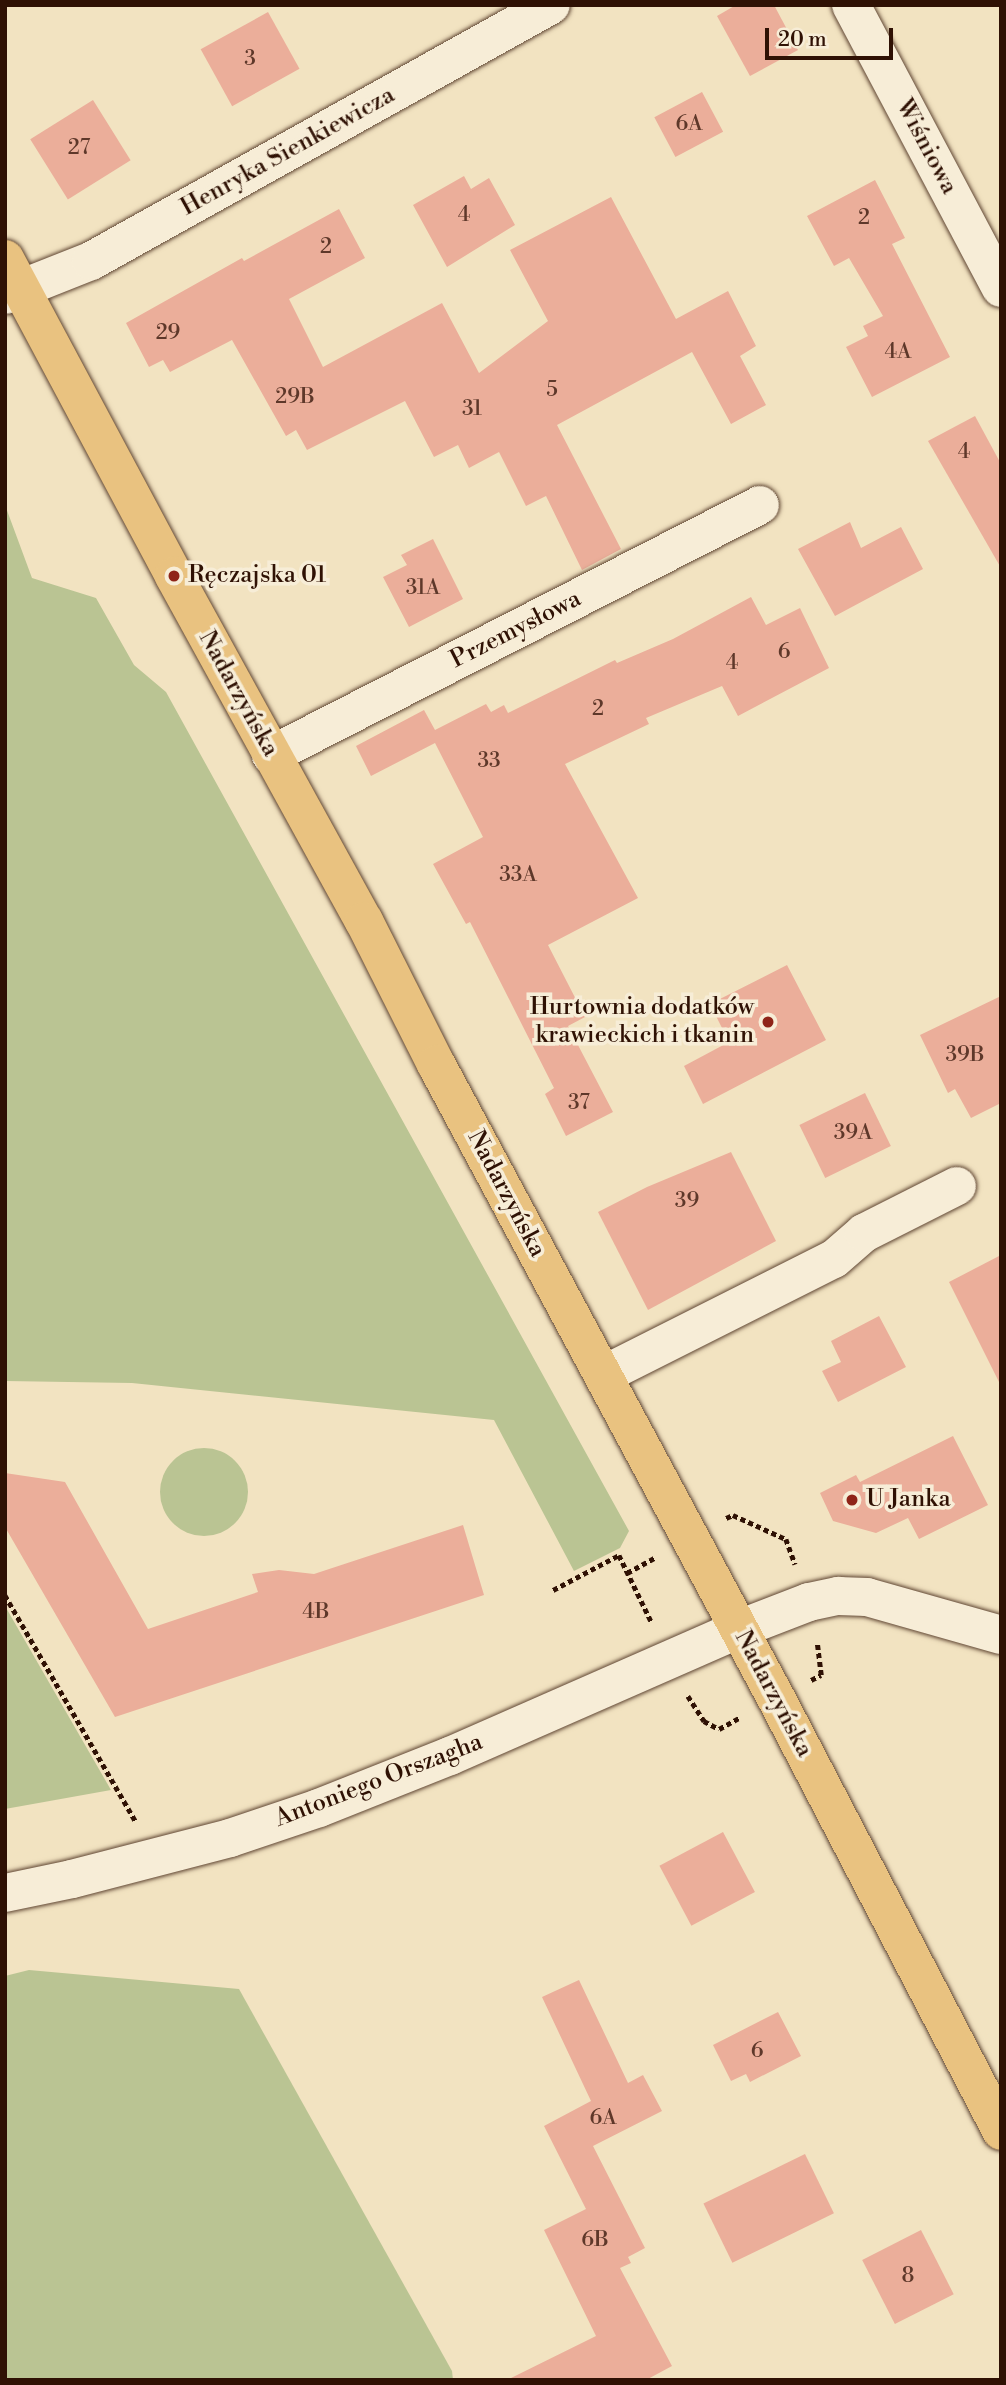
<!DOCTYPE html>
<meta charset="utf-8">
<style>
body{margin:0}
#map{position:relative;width:1006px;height:2385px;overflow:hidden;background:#f2e3c1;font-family:"Libre Bodoni",serif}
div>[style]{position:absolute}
.green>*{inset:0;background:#bac493}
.round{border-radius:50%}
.building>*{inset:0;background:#ebae9a;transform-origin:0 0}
.path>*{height:4.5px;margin-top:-2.25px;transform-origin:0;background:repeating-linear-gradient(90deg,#2f1104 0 5px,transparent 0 8.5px)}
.roads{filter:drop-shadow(0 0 2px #604633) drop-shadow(0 0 2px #604633)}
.minor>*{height:38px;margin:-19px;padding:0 19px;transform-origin:19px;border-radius:19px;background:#f7edd7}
.major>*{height:38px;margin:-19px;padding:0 19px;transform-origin:19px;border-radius:19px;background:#e9c280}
.dots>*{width:19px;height:19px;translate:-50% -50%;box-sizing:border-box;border:4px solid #f7edd7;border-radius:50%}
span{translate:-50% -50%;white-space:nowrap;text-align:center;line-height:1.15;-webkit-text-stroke:7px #f7edd7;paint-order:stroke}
.number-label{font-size:21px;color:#5e382a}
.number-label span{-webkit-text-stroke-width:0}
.street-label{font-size:24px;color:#2f1104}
.poi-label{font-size:24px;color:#2f1104}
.left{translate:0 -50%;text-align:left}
.right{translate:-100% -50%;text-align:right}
.frame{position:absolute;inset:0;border:7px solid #2f1104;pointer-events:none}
.scale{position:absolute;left:765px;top:28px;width:128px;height:32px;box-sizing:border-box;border:4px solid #2f1104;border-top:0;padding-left:9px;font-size:21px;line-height:24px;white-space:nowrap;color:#2f1104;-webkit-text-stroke:5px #f7edd7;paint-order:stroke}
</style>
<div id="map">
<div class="green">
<div style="clip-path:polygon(5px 505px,32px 578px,96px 598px,134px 665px,166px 692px,629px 1531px,620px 1548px,574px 1571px,494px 1420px,132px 1383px,5px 1381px)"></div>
<div class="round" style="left:160px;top:1448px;width:88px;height:88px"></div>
<div style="clip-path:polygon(5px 1606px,111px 1790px,5px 1809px)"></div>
<div style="clip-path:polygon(29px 1970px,239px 1989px,452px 2371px,453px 2380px,5px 2380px,5px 1976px)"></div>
</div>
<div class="building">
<div style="clip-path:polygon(736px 5px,774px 5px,798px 50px,750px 76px,717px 16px)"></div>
<div style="left:268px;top:12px;width:65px;height:77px;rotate:61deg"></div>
<div style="left:702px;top:92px;width:45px;height:54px;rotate:62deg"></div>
<div style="left:93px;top:100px;width:71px;height:74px;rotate:58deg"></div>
<div style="clip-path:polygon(464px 176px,471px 189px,489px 178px,515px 225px,447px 267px,413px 205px)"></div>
<div style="clip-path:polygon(875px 180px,905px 238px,892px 244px,950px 357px,872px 397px,846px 347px,868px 336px,863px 326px,883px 316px,849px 258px,834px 266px,807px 216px)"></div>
<div style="clip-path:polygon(611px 197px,676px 319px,728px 291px,756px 346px,740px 356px,766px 405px,731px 424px,692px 352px,557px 425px,621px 549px,582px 570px,546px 496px,526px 506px,499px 452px,469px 468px,458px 445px,434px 457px,405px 401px,307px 450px,296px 430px,286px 436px,232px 340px,170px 372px,163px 360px,149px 367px,126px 323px,242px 258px,244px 261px,339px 209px,365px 258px,289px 299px,323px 367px,442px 303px,479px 373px,548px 321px,510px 250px)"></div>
<div style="clip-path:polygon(975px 416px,1001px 464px,1001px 568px,928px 441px)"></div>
<div style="clip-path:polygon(850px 522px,861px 548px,901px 527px,923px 569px,835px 616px,798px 549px)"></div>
<div style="clip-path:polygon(433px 539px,463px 599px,409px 627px,383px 577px,407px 565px,401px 555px)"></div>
<div style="clip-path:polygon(751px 597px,766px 625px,800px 608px,829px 668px,738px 716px,722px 686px,646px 718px,649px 724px,565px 764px,638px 898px,548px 945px,585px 1017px,568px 1026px,613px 1112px,566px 1136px,545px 1094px,554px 1088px,470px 922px,466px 924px,433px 864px,483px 837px,435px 743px,371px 776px,356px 746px,424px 710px,435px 730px,486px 704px,491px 712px,504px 705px,508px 713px,615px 660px,617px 663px,673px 639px)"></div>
<div style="clip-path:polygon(787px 965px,826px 1040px,703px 1104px,684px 1066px,729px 1042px,710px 1004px)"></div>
<div style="clip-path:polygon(1001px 996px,1001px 1103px,971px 1118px,955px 1089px,948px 1093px,920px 1035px)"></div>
<div style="left:865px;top:1093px;width:59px;height:73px;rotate:64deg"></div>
<div style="clip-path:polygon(731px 1152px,776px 1241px,648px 1310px,598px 1212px,647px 1187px)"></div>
<div style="clip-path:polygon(1001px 1255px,1001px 1386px,949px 1282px)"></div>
<div style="clip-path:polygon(879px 1316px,906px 1367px,838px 1402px,822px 1371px,841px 1362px,831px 1341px)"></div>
<div style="clip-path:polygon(953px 1436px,988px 1505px,919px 1539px,908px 1518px,876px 1533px,833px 1521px,820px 1493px,856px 1475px,860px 1482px)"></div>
<div style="clip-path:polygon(5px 1473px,65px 1482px,148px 1629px,258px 1592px,252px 1574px,279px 1570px,314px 1574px,463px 1525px,484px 1595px,115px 1717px,5px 1527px)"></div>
<div style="left:723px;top:1832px;width:68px;height:72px;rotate:62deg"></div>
<div style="clip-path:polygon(579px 1980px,628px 2083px,643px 2075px,662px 2111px,593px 2146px,645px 2248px,628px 2257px,631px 2263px,620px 2268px,672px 2366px,646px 2380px,507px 2380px,596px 2336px,544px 2230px,586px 2209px,544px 2126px,591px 2101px,542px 1997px)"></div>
<div style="clip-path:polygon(778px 2012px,801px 2056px,750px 2082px,746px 2074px,731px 2081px,713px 2045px)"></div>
<div style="left:805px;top:2154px;width:66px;height:113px;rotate:64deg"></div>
<div style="left:921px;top:2230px;width:72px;height:66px;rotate:63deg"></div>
</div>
<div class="path">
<div style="left:726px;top:1518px;width:8px;rotate:-23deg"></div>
<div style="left:733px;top:1515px;width:58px;rotate:24.4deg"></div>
<div style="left:786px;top:1539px;width:27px;rotate:70deg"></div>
<div style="left:627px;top:1573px;width:31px;rotate:-29deg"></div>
<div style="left:553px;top:1590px;width:75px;rotate:-27.9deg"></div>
<div style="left:619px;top:1555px;width:76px;rotate:64.1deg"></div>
<div style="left:5px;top:1595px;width:262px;rotate:60deg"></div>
<div style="left:811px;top:1680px;width:11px;rotate:-27deg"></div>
<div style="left:821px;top:1675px;width:32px;rotate:-97deg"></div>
<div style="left:688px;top:1696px;width:30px;rotate:57deg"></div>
<div style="left:704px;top:1721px;width:17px;rotate:28deg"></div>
<div style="left:719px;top:1729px;width:25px;rotate:-29deg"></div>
</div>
<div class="roads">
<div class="minor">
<div style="left:851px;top:5px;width:320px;rotate:62.1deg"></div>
<div style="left:5px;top:295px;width:92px;rotate:-21.6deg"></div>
<div style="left:91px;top:261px;width:526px;rotate:-29.1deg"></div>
<div style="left:271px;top:755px;width:549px;rotate:-27.08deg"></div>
<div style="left:603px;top:1375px;width:258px;rotate:-26.7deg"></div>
<div style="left:834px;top:1259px;width:40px;rotate:-41deg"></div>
<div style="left:864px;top:1233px;width:104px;rotate:-26.8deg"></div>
<div style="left:5px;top:1893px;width:68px;rotate:-11.8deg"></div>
<div style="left:72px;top:1879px;width:163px;rotate:-14.5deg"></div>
<div style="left:230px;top:1838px;width:94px;rotate:-18.6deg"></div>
<div style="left:319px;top:1808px;width:141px;rotate:-21.7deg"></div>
<div style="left:450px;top:1756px;width:316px;rotate:-23.7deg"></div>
<div style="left:739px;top:1629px;width:75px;rotate:-21.1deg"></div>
<div style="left:809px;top:1602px;width:30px;rotate:-12deg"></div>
<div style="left:838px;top:1596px;width:29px;rotate:2deg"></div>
<div style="left:867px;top:1597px;width:139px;rotate:15.8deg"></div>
</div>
<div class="major">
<div style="left:5px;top:259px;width:359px;rotate:61.9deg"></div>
<div style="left:174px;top:576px;width:394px;rotate:61.2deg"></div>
<div style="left:364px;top:921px;width:160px;rotate:63.3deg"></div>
<div style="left:436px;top:1064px;width:719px;rotate:61.8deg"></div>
<div style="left:776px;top:1698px;width:488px;rotate:62.5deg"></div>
</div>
</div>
<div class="dots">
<div style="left:174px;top:576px;background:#8f2418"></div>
<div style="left:768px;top:1022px;background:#8f2418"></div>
<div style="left:852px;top:1500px;background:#8f2418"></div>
</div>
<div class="number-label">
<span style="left:250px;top:59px">3</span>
<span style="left:689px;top:124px">6A</span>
<span style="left:79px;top:148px">27</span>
<span style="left:464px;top:215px">4</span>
<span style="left:864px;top:218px">2</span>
<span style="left:326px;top:247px">2</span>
<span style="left:168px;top:333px">29</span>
<span style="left:898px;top:352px">4A</span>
<span style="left:552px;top:390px">5</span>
<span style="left:295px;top:397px">29B</span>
<span style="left:472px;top:409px">31</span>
<span style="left:964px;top:452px">4</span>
<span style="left:423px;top:588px">31A</span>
<span style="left:784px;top:652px">6</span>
<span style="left:732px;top:663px">4</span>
<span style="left:598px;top:709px">2</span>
<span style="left:489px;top:761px">33</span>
<span style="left:518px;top:875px">33A</span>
<span style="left:965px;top:1055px">39B</span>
<span style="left:579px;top:1103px">37</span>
<span style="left:853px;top:1133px">39A</span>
<span style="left:687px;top:1201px">39</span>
<span style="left:316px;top:1612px">4B</span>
<span style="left:757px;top:2051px">6</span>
<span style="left:603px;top:2118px">6A</span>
<span style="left:595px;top:2240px">6B</span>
<span style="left:908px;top:2276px">8</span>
</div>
<div class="street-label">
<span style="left:926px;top:147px;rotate:62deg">Wiśniowa</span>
<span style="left:288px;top:152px;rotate:-29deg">Henryka Sienkiewicza</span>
<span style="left:516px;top:630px;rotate:-27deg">Przemysłowa</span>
<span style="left:238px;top:694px;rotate:61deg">Nadarzyńska</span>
<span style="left:506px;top:1194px;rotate:62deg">Nadarzyńska</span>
<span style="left:773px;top:1694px;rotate:62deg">Nadarzyńska</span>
<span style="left:379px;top:1781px;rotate:-21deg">Antoniego Orszagha</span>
</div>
<div class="poi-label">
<span class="left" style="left:188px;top:576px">Ręczajska 01</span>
<span class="right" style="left:754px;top:1022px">Hurtownia dodatków<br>krawieckich i tkanin</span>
<span class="left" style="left:866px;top:1500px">U Janka</span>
</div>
<div class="frame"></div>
<div class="scale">20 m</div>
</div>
